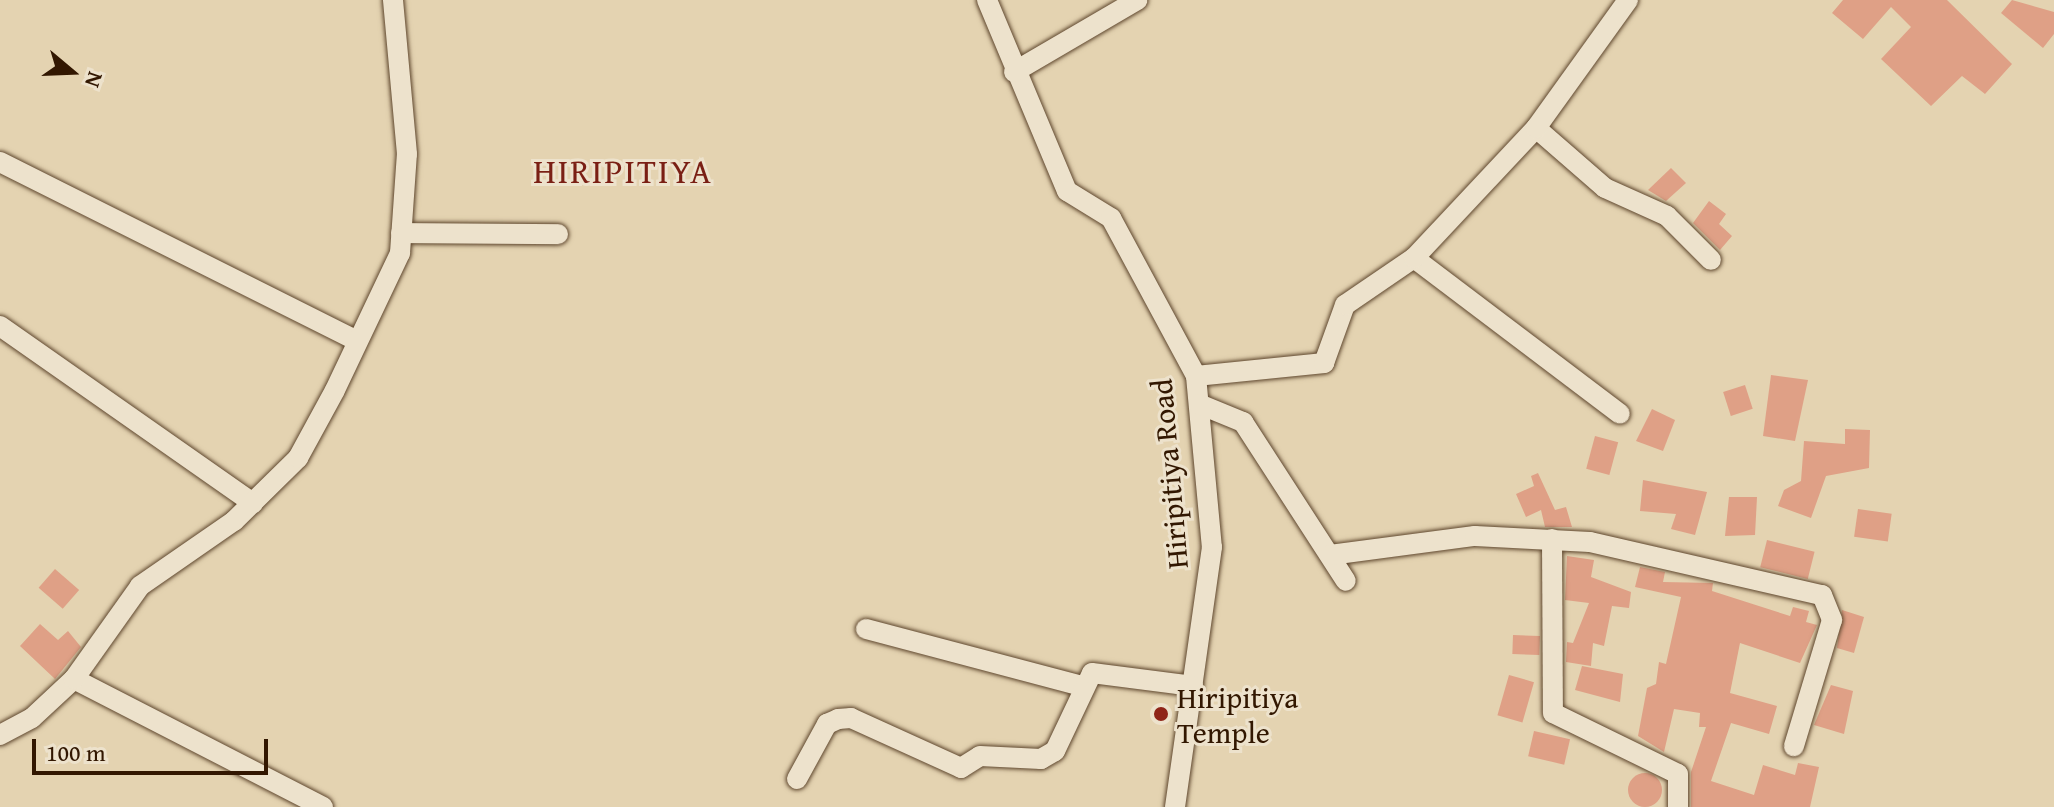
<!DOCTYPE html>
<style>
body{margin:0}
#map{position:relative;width:2054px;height:807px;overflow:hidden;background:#e4d3b1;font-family:"Gentium Book Plus",serif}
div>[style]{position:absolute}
.building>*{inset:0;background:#dfa086;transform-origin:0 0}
.round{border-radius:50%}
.roads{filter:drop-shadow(0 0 2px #5e462d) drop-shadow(0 0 2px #5e462d)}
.minor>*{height:20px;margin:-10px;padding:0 10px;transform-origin:10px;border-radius:10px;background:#ede2cc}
.dots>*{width:22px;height:22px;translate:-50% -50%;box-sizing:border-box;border:4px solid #ede2cc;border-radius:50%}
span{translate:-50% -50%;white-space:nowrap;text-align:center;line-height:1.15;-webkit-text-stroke:6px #ede2cc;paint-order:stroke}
.street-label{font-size:30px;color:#321701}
.poi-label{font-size:30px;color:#321701}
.left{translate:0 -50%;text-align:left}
.quarter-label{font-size:34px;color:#7a1f14;letter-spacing:2px}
.north{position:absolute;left:32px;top:32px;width:80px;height:80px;-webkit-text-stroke:6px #ede2cc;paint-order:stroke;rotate:109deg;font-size:22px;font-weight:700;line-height:32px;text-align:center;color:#321701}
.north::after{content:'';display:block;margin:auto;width:28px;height:36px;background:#321701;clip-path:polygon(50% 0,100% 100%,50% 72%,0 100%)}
.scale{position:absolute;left:32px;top:739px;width:236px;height:36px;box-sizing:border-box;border:4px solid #321701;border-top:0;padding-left:10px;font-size:24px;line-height:28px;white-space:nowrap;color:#321701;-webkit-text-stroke:6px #ede2cc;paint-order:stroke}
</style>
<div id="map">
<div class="building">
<div style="clip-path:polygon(1843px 0,1947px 0,2012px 64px,1985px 94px,1962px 76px,1931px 106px,1881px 59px,1911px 27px,1891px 7px,1863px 39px,1832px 13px)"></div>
<div style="clip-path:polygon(2012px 0,2054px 12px,2054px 34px,2043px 48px,2001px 13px)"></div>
<div style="clip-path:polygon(1671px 168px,1686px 183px,1666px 201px,1648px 190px)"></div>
<div style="clip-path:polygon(1709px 201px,1726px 214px,1719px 224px,1732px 236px,1720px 250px,1693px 223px)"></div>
<div style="clip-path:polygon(1771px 375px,1808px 380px,1795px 441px,1763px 436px)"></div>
<div style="left:1745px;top:385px;width:25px;height:23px;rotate:72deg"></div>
<div style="clip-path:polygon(1652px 409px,1675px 420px,1663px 451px,1636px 441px)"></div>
<div style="clip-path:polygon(1845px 429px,1870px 430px,1869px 468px,1826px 476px,1811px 518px,1778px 506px,1784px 490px,1801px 481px,1804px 441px,1845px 444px)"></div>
<div style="left:1595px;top:436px;width:24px;height:34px;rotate:15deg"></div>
<div style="clip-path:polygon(1538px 473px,1555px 510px,1566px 507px,1572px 527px,1545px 527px,1541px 510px,1526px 517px,1516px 494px,1534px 486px,1531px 476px)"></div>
<div style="clip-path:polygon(1643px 480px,1707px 492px,1695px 535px,1671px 529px,1676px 514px,1640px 511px)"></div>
<div style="clip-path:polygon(1729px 497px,1757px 497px,1755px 535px,1725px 536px)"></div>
<div style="left:1858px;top:509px;width:34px;height:28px;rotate:8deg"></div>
<div style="left:1767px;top:540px;width:49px;height:28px;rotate:14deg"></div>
<div style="clip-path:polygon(1567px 556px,1594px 560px,1591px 577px,1631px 592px,1629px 608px,1612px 606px,1604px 646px,1593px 643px,1591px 666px,1566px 662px,1567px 642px,1573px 643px,1589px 603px,1565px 600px)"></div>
<div style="clip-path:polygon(1640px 567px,1665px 572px,1663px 582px,1713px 583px,1712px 591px,1790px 616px,1793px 607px,1809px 611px,1806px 622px,1817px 625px,1800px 663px,1740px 643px,1730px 693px,1777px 706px,1769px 734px,1731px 723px,1711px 781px,1754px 795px,1763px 765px,1795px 775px,1798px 763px,1819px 767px,1810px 807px,1691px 807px,1691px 772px,1706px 727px,1699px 727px,1700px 713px,1674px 709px,1664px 752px,1638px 736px,1647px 688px,1656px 684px,1659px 662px,1666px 664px,1681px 597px,1635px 587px)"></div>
<div style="left:55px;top:569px;width:32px;height:25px;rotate:41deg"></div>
<div style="clip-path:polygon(1842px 610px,1864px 617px,1854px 653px,1837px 648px)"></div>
<div style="clip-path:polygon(40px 624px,58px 640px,68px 631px,81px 647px,55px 679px,20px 646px)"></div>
<div style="left:1513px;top:635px;width:27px;height:19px;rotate:2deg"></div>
<div style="clip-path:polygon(1582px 666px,1623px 674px,1620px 702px,1575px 690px)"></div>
<div style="left:1509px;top:675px;width:26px;height:42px;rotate:16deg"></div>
<div style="clip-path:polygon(1831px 685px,1853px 691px,1844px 734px,1814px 725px)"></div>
<div style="left:1534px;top:731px;width:37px;height:26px;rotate:13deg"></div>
<div class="round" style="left:1628px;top:773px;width:34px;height:34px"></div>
</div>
<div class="roads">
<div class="minor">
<div style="left:987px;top:0;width:207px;rotate:67.3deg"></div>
<div style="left:1067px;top:191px;width:52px;rotate:31.5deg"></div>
<div style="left:1111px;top:218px;width:179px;rotate:61.7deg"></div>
<div style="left:1196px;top:376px;width:172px;rotate:84.7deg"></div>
<div style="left:1212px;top:547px;width:263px;rotate:98.1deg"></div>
<div style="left:1014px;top:72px;width:143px;rotate:-30.3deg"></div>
<div style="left:1536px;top:128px;width:91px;rotate:41deg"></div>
<div style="left:1605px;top:188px;width:68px;rotate:24.3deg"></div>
<div style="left:1667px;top:216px;width:62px;rotate:45deg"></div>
<div style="left:0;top:162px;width:400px;rotate:26.6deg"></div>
<div style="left:401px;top:233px;width:157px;rotate:0.4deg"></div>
<div style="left:1414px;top:258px;width:258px;rotate:37.1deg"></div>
<div style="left:0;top:326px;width:309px;rotate:35deg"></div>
<div style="left:1196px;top:376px;width:129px;rotate:-5.8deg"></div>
<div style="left:1324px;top:363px;width:62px;rotate:-70.1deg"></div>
<div style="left:1345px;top:305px;width:83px;rotate:-34.3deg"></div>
<div style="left:1414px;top:258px;width:178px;rotate:-46.8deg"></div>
<div style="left:1536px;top:128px;width:158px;rotate:-54.3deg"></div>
<div style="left:1199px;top:404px;width:48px;rotate:22.2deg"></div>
<div style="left:1243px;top:422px;width:189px;rotate:57.1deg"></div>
<div style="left:1552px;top:539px;width:174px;rotate:89.7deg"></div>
<div style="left:1553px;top:713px;width:139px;rotate:26deg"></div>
<div style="left:1678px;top:774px;width:33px;rotate:90deg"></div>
<div style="left:1330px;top:555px;width:146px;rotate:-7.5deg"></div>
<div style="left:1475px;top:536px;width:115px;rotate:3deg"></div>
<div style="left:1590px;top:542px;width:238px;rotate:12.9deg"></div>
<div style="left:1822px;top:595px;width:27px;rotate:68deg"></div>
<div style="left:1832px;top:620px;width:132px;rotate:106.8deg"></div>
<div style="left:866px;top:629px;width:223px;rotate:14.8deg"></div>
<div style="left:74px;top:679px;width:280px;rotate:27.2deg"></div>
<div style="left:0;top:735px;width:36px;rotate:-28deg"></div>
<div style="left:32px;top:718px;width:57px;rotate:-42.9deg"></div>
<div style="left:74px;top:679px;width:114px;rotate:-54.6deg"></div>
<div style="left:140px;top:586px;width:114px;rotate:-34.7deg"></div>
<div style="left:234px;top:521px;width:90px;rotate:-44.5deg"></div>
<div style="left:298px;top:458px;width:77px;rotate:-61.4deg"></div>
<div style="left:335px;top:390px;width:152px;rotate:-64.6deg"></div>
<div style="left:400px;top:253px;width:99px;rotate:-86deg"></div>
<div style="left:407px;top:154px;width:155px;rotate:-95.2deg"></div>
<div style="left:797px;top:779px;width:63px;rotate:-61.4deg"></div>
<div style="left:827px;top:724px;width:12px;rotate:-24deg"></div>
<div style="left:838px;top:719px;width:13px;rotate:-4deg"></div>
<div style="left:851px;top:718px;width:121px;rotate:24.4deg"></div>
<div style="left:961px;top:768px;width:22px;rotate:-32deg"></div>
<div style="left:980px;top:756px;width:61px;rotate:2.8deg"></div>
<div style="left:1041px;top:759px;width:16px;rotate:-30deg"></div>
<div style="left:1055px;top:751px;width:86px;rotate:-64.6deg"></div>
<div style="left:1092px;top:673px;width:102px;rotate:7.3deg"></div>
</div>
</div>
<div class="dots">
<div style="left:1161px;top:714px;background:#8f2418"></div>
</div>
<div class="street-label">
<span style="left:1169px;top:474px;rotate:-95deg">Hiripitiya Road</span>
</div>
<div class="poi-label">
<span class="left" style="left:1177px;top:714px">Hiripitiya<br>Temple</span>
</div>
<div class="quarter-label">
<span style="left:623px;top:171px">HIRIPITIYA</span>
</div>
<div class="north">N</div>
<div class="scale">100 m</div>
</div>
